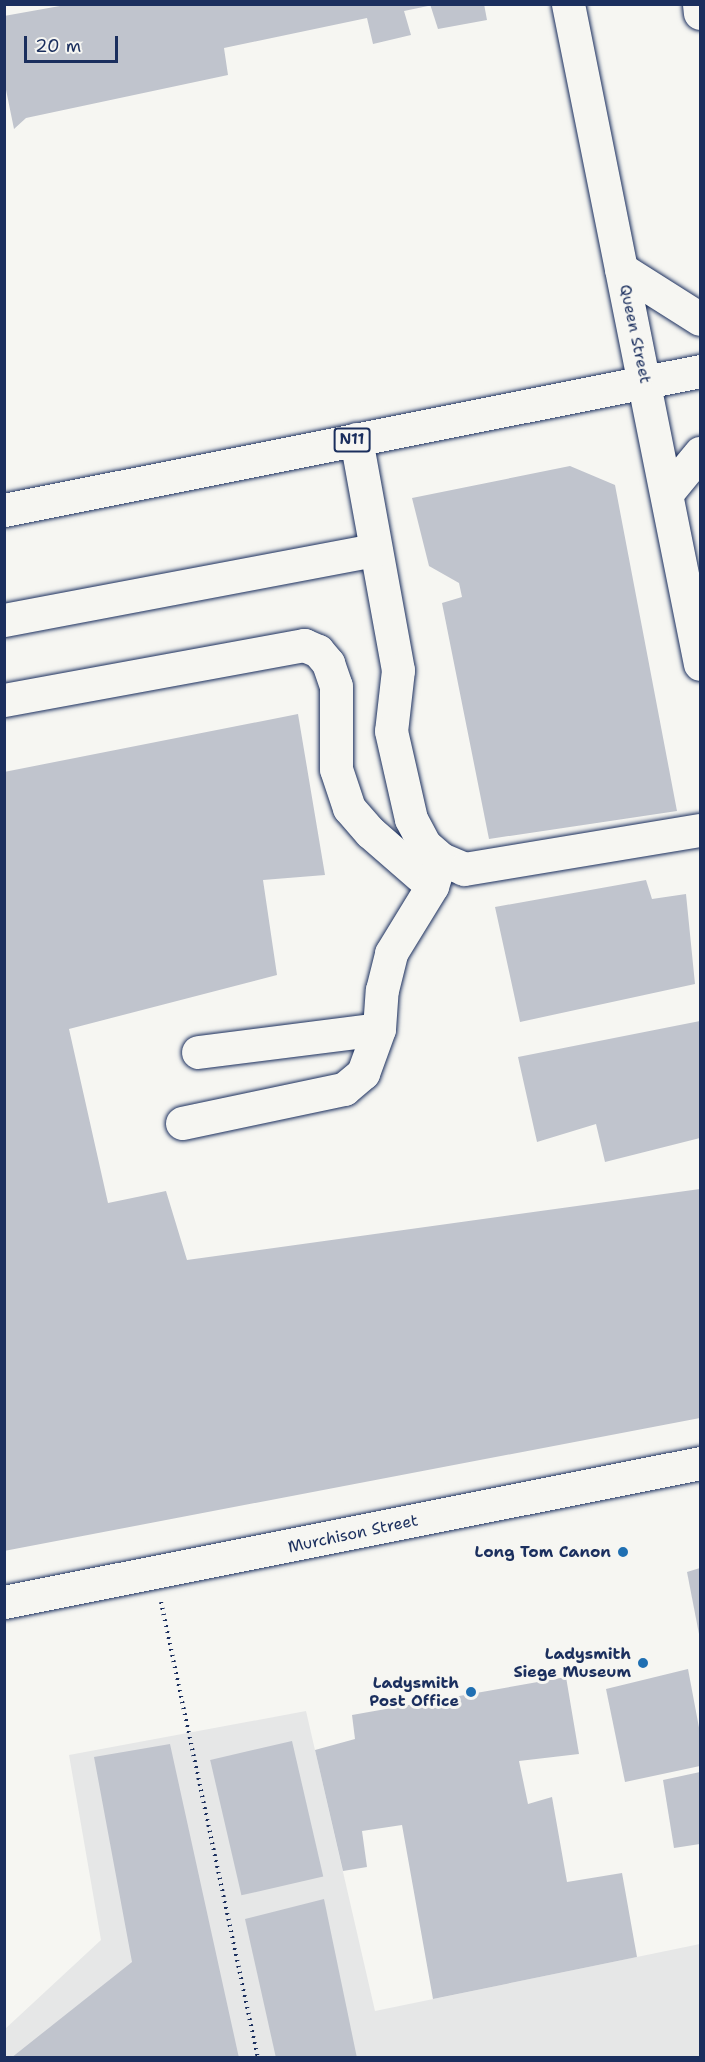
<!DOCTYPE html>
<style>
body{margin:0}
#map{position:relative;width:705px;height:2062px;overflow:hidden;background:#f6f6f2;font-family:"Shantell Sans",sans-serif}
div>[style]{position:absolute}
.built>*{inset:0;background:#e6e7e7}
.building>*{inset:0;background:#c0c4cd;transform-origin:0 0}
.path>*{height:4px;margin-top:-2px;transform-origin:0;background:repeating-linear-gradient(90deg,#1b2f5e 0 1.5px,transparent 0 6px)}
.roads{filter:drop-shadow(0 0 2px #1b2f5e) drop-shadow(0 0 2px #1b2f5e)}
.minor>*{height:33px;margin:-16.5px;padding:0 16.5px;transform-origin:16.5px;border-radius:16.5px;background:#f6f6f2}
.highway>*{height:33px;margin:-16.5px;padding:0 16.5px;transform-origin:16.5px;border-radius:16.5px;background:#f6f6f2}
.dots>*{width:16px;height:16px;translate:-50% -50%;box-sizing:border-box;border:3px solid #f6f6f2;border-radius:50%}
span{translate:-50% -50%;white-space:nowrap;text-align:center;line-height:1.15;-webkit-text-stroke:6px #f6f6f2;paint-order:stroke}
.shield-label span{padding:2px 4px;background:#f6f6f2;border:2px solid;border-radius:4px;-webkit-text-stroke-width:0}
.shield-label{font-size:15px;color:#1b2f5e;font-weight:700}
.street-label{font-size:16px;color:#1b2f5e}
.poi-label{font-size:16px;color:#1b2f5e;font-weight:700}
.right{translate:-100% -50%;text-align:right}
.frame{position:absolute;inset:0;border:6px solid #1b2f5e;pointer-events:none}
.scale{position:absolute;left:24px;top:36px;width:94px;height:27px;box-sizing:border-box;border:3px solid #1b2f5e;border-top:0;padding-left:8px;font-size:18px;line-height:21px;white-space:nowrap;color:#1b2f5e;-webkit-text-stroke:4px #f6f6f2;paint-order:stroke}
</style>
<div id="map">
<div class="built">
<div style="clip-path:polygon(306px 1711px,375px 2011px,700px 1944px,700px 2057px,5px 2058px,5px 2029px,101px 1940px,69px 1755px)"></div>
</div>
<div class="building">
<div style="clip-path:polygon(71px 4px,428px 4px,428px 6px,404px 11px,411px 35px,373px 44px,367px 18px,224px 48px,228px 75px,26px 118px,14px 129px,4px 80px,4px 16px)"></div>
<div style="clip-path:polygon(430px 4px,484px 4px,487px 20px,438px 29px)"></div>
<div style="clip-path:polygon(570px 466px,615px 485px,677px 811px,489px 839px,442px 603px,462px 597px,459px 583px,429px 566px,412px 498px)"></div>
<div style="clip-path:polygon(298px 714px,325px 875px,263px 880px,277px 975px,69px 1029px,108px 1203px,166px 1191px,187px 1260px,700px 1189px,700px 1418px,4px 1551px,4px 772px)"></div>
<div style="clip-path:polygon(646px 880px,652px 899px,686px 894px,695px 984px,520px 1022px,495px 907px)"></div>
<div style="clip-path:polygon(700px 1021px,700px 1138px,605px 1162px,596px 1124px,537px 1142px,518px 1057px)"></div>
<div style="clip-path:polygon(700px 1568px,700px 1634px,699px 1634px,687px 1572px)"></div>
<div style="clip-path:polygon(688px 1669px,700px 1733px,700px 1766px,625px 1782px,606px 1689px)"></div>
<div style="clip-path:polygon(566px 1677px,579px 1754px,519px 1761px,528px 1804px,552px 1797px,567px 1882px,622px 1873px,637px 1957px,433px 1999px,402px 1825px,362px 1831px,367px 1867px,343px 1871px,315px 1750px,355px 1739px,352px 1715px)"></div>
<div style="left:292px;top:1741px;width:139px;height:84px;rotate:77deg"></div>
<div style="clip-path:polygon(170px 1744px,239px 2058px,11px 2058px,132px 1962px,94px 1757px)"></div>
<div style="clip-path:polygon(700px 1772px,700px 1844px,674px 1848px,663px 1780px)"></div>
<div style="clip-path:polygon(324px 1899px,357px 2058px,276px 2058px,245px 1919px)"></div>
</div>
<div class="path">
<div style="left:161px;top:1602px;width:466px;rotate:78deg"></div>
</div>
<div class="roads">
<div class="minor">
<div style="left:568px;top:4px;width:673px;rotate:78.69deg"></div>
<div style="left:699px;top:4px;width:9px;rotate:84deg"></div>
<div style="left:356px;top:439px;width:235px;rotate:79.7deg"></div>
<div style="left:398px;top:670px;width:61px;rotate:96.5deg"></div>
<div style="left:391px;top:731px;width:90px;rotate:77.2deg"></div>
<div style="left:411px;top:819px;width:30px;rotate:62deg"></div>
<div style="left:425px;top:845px;width:21px;rotate:41deg"></div>
<div style="left:441px;top:859px;width:25px;rotate:23deg"></div>
<div style="left:464px;top:869px;width:239px;rotate:-9.4deg"></div>
<div style="left:4px;top:620px;width:378px;rotate:-10.7deg"></div>
<div style="left:4px;top:700px;width:305px;rotate:-10.4deg"></div>
<div style="left:304px;top:645px;width:15px;rotate:23deg"></div>
<div style="left:318px;top:651px;width:16px;rotate:50deg"></div>
<div style="left:328px;top:663px;width:24px;rotate:71deg"></div>
<div style="left:336px;top:686px;width:83px;rotate:90deg"></div>
<div style="left:336px;top:769px;width:41px;rotate:71.6deg"></div>
<div style="left:349px;top:808px;width:32px;rotate:49deg"></div>
<div style="left:370px;top:832px;width:82px;rotate:41.1deg"></div>
<div style="left:198px;top:1052px;width:182px;rotate:-7.2deg"></div>
<div style="left:182px;top:1123px;width:166px;rotate:-11.9deg"></div>
<div style="left:344px;top:1089px;width:25px;rotate:-40deg"></div>
<div style="left:363px;top:1073px;width:47px;rotate:-70deg"></div>
<div style="left:379px;top:1029px;width:39px;rotate:-86deg"></div>
<div style="left:382px;top:990px;width:38px;rotate:-76deg"></div>
<div style="left:391px;top:953px;width:79px;rotate:-58.5deg"></div>
<div style="left:432px;top:886px;width:23px;rotate:-72deg"></div>
<div style="left:4px;top:1602px;width:710px;rotate:-11.29deg"></div>
</div>
<div class="highway">
<div style="left:621px;top:269px;width:93px;rotate:32.3deg"></div>
<div style="left:667px;top:493px;width:52px;rotate:-50.5deg"></div>
<div style="left:4px;top:510px;width:710px;rotate:-11.29deg"></div>
</div>
</div>
<div class="dots">
<div style="left:623px;top:1552px;background:#1f6fb2"></div>
<div style="left:643px;top:1663px;background:#1f6fb2"></div>
<div style="left:471px;top:1692px;background:#1f6fb2"></div>
</div>
<div class="shield-label">
<span style="left:352px;top:440px">N11</span>
</div>
<div class="street-label">
<span style="left:635px;top:334px;rotate:78deg">Queen Street</span>
<span style="left:353px;top:1534px;rotate:-12deg">Murchison Street</span>
</div>
<div class="poi-label">
<span class="right" style="left:611px;top:1552px">Long Tom Canon</span>
<span class="right" style="left:631px;top:1663px">Ladysmith<br>Siege Museum</span>
<span class="right" style="left:459px;top:1692px">Ladysmith<br>Post Office</span>
</div>
<div class="frame"></div>
<div class="scale">20 m</div>
</div>
